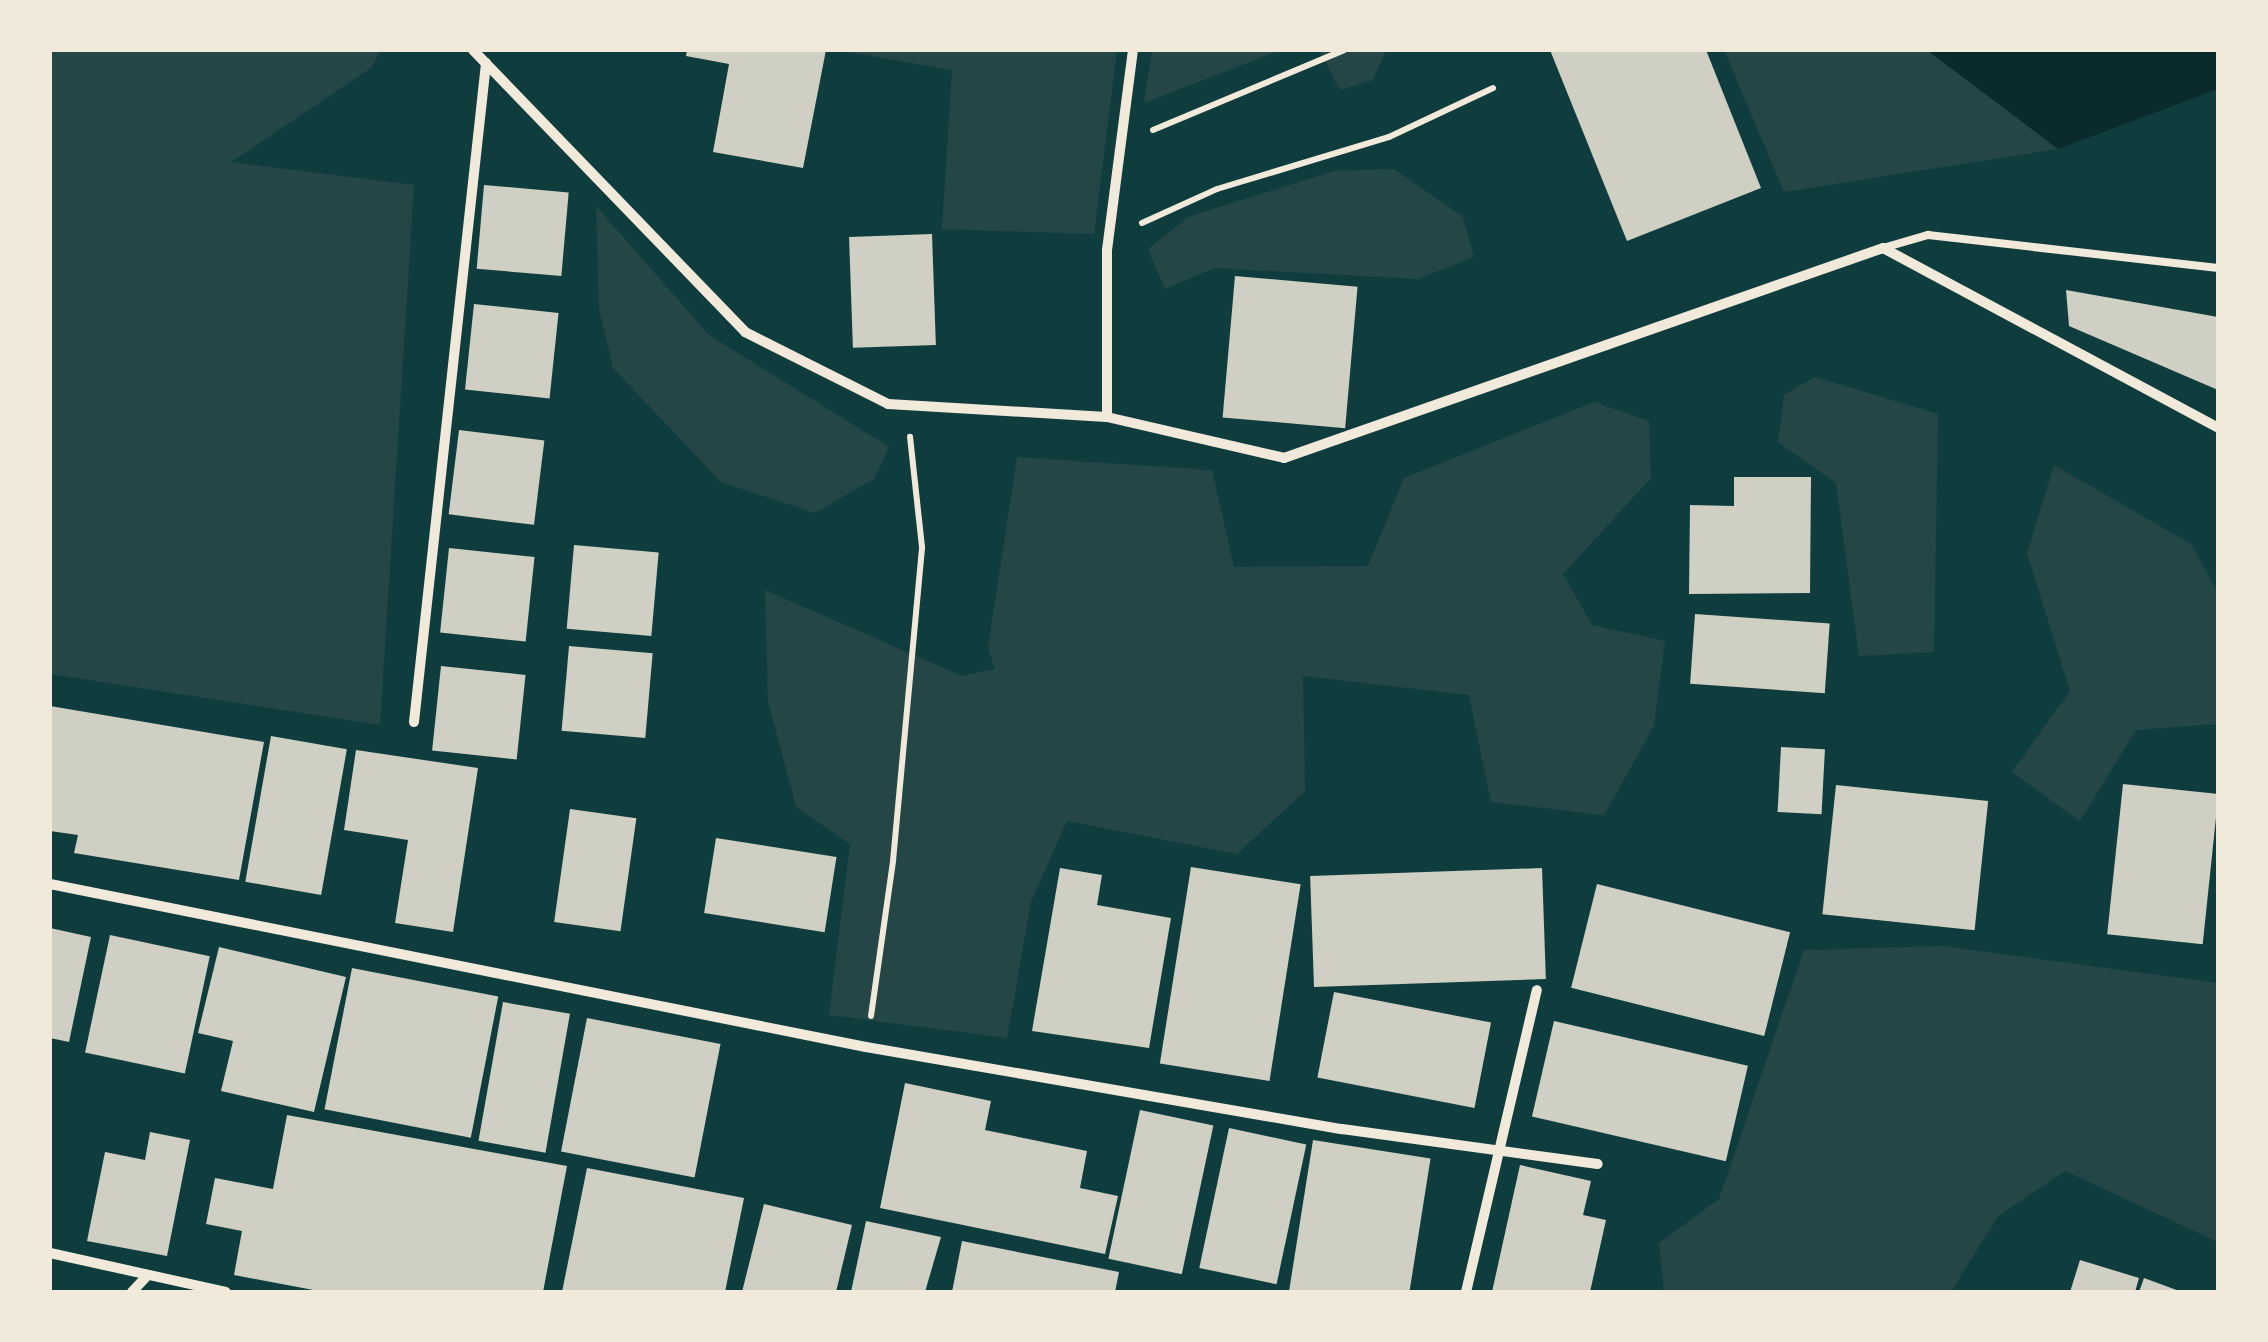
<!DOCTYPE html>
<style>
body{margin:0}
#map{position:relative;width:2268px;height:1342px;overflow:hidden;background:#0f3d3e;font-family:Poppins,sans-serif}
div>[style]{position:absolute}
.green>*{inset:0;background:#244646}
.water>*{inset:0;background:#0a2a2b}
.building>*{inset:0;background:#cfcfc3;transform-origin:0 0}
.path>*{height:6px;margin:-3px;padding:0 3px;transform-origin:3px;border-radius:3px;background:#f1e9da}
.service>*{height:8px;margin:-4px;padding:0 4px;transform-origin:4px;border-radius:4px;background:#f1e9da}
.minor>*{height:10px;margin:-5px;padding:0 5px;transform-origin:5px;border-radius:5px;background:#f1e9da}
span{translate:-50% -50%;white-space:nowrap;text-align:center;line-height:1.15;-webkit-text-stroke:10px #f1e9da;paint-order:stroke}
.frame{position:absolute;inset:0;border:52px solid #f1e9da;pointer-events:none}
</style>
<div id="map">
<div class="green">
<div style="clip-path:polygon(50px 50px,381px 50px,371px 68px,231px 162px,414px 185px,380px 725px,50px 674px)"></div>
<div style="clip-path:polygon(1117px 50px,1094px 234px,942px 229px,952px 70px,843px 51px)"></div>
<div style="clip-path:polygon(1152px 50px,1281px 50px,1144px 103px)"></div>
<div style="clip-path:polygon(1319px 50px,1386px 50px,1373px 80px,1340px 90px)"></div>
<div style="clip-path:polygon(1724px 50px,1927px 50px,2058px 149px,1784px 192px)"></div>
<div style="clip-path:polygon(1394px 169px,1463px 217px,1474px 257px,1418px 279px,1214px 268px,1165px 289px,1148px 249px,1188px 217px,1334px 171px)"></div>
<div style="clip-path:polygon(596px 206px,709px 335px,889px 447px,874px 479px,815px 513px,721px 482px,613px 368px,599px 308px)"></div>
<div style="clip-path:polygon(1815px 377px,1938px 414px,1934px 652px,1859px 656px,1836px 483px,1778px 442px,1784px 395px)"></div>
<div style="clip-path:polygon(1594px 402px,1649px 421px,1651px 478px,1563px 574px,1592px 625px,1665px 641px,1654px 726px,1604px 815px,1491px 802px,1469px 695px,1303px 676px,1305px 791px,1237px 854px,1067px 821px,1031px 902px,1007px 1038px,829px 1015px,850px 844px,796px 807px,768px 701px,765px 590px,962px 676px,995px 669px,988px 648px,1017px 457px,1212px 470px,1234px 567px,1368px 566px,1404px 478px)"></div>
<div style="clip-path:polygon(2054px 465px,2191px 544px,2218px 593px,2218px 724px,2136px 730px,2080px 821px,2012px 772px,2070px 691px,2027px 553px)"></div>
<div style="clip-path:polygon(1943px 946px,2218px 983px,2218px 1242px,2065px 1171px,1998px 1216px,1951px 1292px,1664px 1292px,1659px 1243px,1719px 1199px,1804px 950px)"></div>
</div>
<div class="water">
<div style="clip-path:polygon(1927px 50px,2218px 50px,2218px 89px,2058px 149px)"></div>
</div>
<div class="building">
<div style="clip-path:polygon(687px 50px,826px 50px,803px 168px,713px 152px,729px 64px,686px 56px)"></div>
<div style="clip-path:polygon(1550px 50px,1706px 50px,1761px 188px,1627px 241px)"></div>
<div style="left:484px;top:185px;width:85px;height:84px;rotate:5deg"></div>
<div style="left:932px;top:234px;width:111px;height:83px;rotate:88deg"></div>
<div style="left:1235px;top:276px;width:123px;height:142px;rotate:5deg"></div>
<div style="clip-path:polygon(2066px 290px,2218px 317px,2218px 390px,2069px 326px)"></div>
<div style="left:474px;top:304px;width:85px;height:86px;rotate:6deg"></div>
<div style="left:459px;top:430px;width:86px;height:85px;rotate:7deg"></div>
<div style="clip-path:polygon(1734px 477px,1811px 477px,1810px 593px,1689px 594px,1690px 505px,1734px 506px)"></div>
<div style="left:574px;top:545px;width:85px;height:84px;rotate:5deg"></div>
<div style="left:449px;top:548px;width:86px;height:85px;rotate:6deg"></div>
<div style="left:1695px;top:614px;width:135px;height:70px;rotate:4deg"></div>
<div style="left:569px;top:646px;width:84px;height:85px;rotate:5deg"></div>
<div style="left:441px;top:666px;width:85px;height:85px;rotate:6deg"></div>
<div style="clip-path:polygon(50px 706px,264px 742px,239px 880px,74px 853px,78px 835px,50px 831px)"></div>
<div style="left:271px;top:736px;width:77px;height:148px;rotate:10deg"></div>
<div style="left:1781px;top:747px;width:44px;height:65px;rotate:3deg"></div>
<div style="clip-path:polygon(356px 750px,478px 768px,453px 932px,395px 923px,408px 840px,344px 830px)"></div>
<div style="left:2123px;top:784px;width:96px;height:151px;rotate:6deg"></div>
<div style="left:1836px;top:785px;width:153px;height:130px;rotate:6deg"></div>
<div style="left:570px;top:809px;width:67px;height:114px;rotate:8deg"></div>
<div style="left:716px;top:838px;width:122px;height:76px;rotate:9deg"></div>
<div style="left:1191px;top:867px;width:111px;height:199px;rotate:9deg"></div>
<div style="clip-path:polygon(1060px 868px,1102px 875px,1097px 905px,1171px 918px,1149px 1048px,1032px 1031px)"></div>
<div style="left:1542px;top:868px;width:111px;height:232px;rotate:88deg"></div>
<div style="left:1597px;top:884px;width:199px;height:107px;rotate:14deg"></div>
<div style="clip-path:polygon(50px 928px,91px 937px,69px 1042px,50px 1038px)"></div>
<div style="left:110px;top:935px;width:102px;height:120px;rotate:12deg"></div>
<div style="clip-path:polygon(219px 947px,346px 977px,314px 1112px,221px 1091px,233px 1041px,198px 1033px)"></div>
<div style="left:352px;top:968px;width:149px;height:144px;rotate:11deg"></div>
<div style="left:1334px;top:992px;width:160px;height:87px;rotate:11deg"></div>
<div style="left:503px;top:1002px;width:68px;height:141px;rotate:10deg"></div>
<div style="left:587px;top:1018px;width:136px;height:136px;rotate:11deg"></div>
<div style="left:1554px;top:1021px;width:199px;height:98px;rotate:13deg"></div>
<div style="clip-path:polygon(905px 1083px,991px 1101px,985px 1130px,1087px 1151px,1080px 1188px,1118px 1196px,1105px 1254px,880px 1208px)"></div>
<div style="left:1140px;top:1110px;width:75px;height:152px;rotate:12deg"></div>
<div style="clip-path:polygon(287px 1115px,567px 1166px,543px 1292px,324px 1292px,234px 1275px,242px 1231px,206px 1224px,215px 1178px,273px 1189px)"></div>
<div style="left:1229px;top:1128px;width:79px;height:143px;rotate:12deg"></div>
<div style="clip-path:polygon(150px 1132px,190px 1140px,167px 1256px,87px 1241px,105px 1152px,145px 1160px)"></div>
<div style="left:1313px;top:1140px;width:119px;height:152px;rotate:9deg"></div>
<div style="clip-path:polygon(1520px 1165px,1591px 1181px,1583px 1215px,1606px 1220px,1590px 1292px,1492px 1292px)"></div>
<div style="clip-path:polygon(587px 1168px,744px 1198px,725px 1292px,562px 1292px)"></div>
<div style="clip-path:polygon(764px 1204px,852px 1225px,836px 1292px,742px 1292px)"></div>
<div style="clip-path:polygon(866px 1221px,941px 1237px,925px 1292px,851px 1292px)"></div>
<div style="clip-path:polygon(962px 1241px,1119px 1272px,1115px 1292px,952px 1292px)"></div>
<div style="clip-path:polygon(2080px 1260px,2139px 1278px,2135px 1292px,2070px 1292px)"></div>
<div style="clip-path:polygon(2144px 1278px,2182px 1292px,2139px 1292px)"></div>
</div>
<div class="path">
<div style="left:1153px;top:130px;width:207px;rotate:-22.7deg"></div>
<div style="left:1142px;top:223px;width:82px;rotate:-24.4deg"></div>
<div style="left:1217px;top:189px;width:180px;rotate:-16.8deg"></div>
<div style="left:1389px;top:137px;width:115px;rotate:-25.2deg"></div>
<div style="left:871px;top:1016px;width:157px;rotate:-81.9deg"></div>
<div style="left:893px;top:861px;width:315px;rotate:-84.7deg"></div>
<div style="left:922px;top:547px;width:111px;rotate:-96.2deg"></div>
</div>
<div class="service">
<div style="left:1883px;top:248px;width:47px;rotate:-16.1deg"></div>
<div style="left:1928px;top:235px;width:292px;rotate:6.5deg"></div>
</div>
<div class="minor">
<div style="left:473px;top:50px;width:392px;rotate:46deg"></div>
<div style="left:745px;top:332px;width:160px;rotate:26.7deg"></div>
<div style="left:888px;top:404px;width:219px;rotate:3.4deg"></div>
<div style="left:1107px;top:417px;width:182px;rotate:13deg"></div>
<div style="left:1284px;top:458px;width:635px;rotate:-19.32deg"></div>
<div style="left:1883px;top:248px;width:380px;rotate:28.2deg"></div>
<div style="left:1107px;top:417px;width:167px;rotate:-90deg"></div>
<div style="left:1107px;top:250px;width:202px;rotate:-82.6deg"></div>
<div style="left:414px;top:722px;width:663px;rotate:-83.76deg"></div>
<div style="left:50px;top:884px;width:832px;rotate:11.3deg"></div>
<div style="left:866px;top:1047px;width:483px;rotate:9.8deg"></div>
<div style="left:1342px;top:1129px;width:258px;rotate:7.8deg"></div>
<div style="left:50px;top:1253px;width:180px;rotate:12.5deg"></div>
<div style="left:132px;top:1292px;width:22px;rotate:-47deg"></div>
<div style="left:1466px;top:1292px;width:310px;rotate:-76.8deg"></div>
</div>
<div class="frame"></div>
</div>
